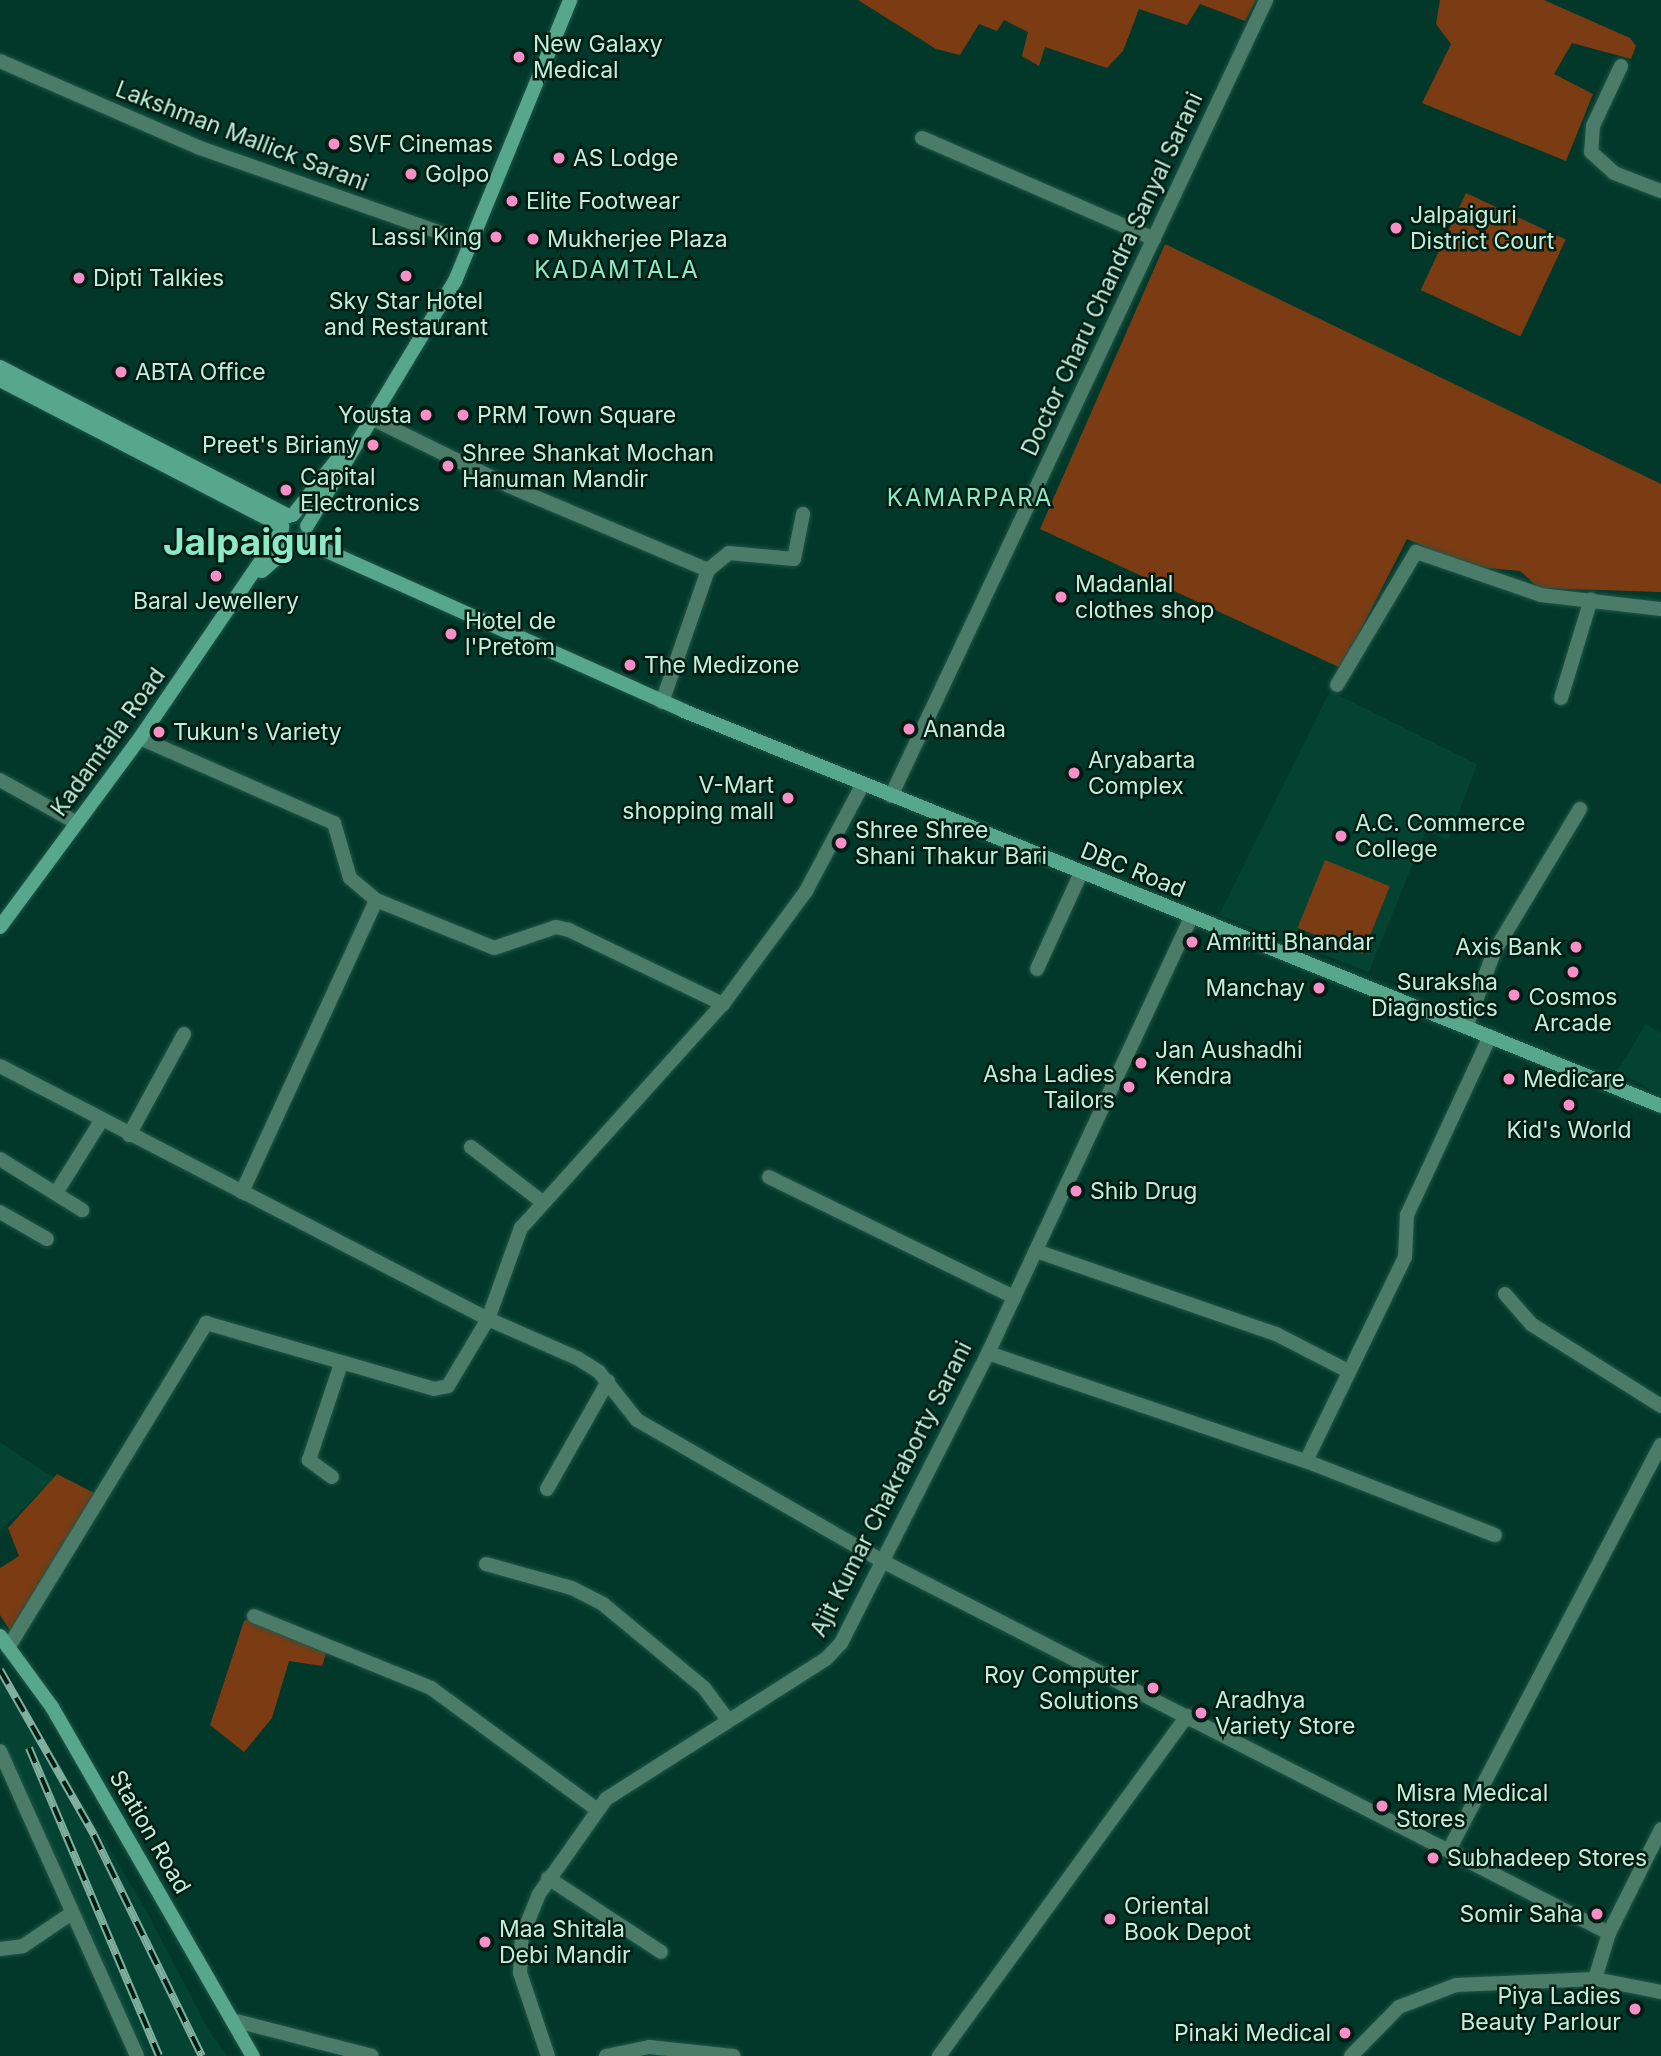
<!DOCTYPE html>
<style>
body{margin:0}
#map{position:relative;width:1661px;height:2056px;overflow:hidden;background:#013829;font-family:Inter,sans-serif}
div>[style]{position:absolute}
.built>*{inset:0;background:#044332}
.green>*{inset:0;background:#7b3c14;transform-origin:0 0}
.roads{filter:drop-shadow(0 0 2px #205546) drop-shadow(0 0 2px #205546)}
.street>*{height:14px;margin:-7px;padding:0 7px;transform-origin:7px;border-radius:7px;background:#4b7c6a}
.secondary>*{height:14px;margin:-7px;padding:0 7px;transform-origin:7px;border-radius:7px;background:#56a78b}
.rail>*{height:8px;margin-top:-4px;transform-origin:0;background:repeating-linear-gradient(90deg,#001d14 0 16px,#80af9e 0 32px);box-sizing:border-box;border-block:2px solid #80af9e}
.dots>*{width:19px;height:19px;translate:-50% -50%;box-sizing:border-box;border:4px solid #001d14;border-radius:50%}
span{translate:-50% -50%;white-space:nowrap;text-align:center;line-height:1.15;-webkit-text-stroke:5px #001d14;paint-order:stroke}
.poi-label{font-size:23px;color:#c3eedc}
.left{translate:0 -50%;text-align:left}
.right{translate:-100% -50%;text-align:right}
.street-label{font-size:23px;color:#c3eedc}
.neighbourhood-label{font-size:24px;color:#8de9c7;letter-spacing:2px}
.town-label{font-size:37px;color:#8de9c7;font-weight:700}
</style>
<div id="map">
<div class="built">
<div style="clip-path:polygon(1330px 691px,1477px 764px,1448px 841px,1426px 831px,1369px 972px,1219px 915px)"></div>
<div style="clip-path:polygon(1646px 1024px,1661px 1033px,1661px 1095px,1617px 1071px)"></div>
<div style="clip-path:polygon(0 1442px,54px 1478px,0 1531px)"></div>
<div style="clip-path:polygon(0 1664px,148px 1914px,209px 2031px,227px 2056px,146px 2056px,0 1738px)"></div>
</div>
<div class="green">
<div style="clip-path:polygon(858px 0,1256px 0,1245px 21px,1200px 4px,1187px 25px,1139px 9px,1123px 51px,1107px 68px,1045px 47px,1039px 66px,1022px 56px,1028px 32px,1004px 20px,997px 31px,979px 24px,960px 55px,936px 49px)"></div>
<div style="clip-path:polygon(1440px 0,1544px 0,1630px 38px,1636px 46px,1631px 59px,1572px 43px,1554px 74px,1593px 94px,1566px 161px,1422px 103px,1451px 44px,1436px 24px)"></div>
<div style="left:1466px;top:193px;width:110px;height:107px;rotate:25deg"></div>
<div style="clip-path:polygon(1165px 244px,1661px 484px,1661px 592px,1539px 588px,1520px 571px,1468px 566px,1407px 539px,1341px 668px,1040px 529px)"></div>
<div style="left:1325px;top:860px;width:70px;height:73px;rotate:22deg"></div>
<div style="clip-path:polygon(57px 1474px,98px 1495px,13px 1635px,0 1615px,0 1568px,19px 1556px,8px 1528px)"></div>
<div style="clip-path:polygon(250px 1618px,327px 1651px,322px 1666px,289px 1661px,272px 1718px,244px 1752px,210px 1725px,244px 1621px)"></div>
</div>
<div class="roads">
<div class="street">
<div style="left:0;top:61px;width:218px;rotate:23.5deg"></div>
<div style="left:200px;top:148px;width:288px;rotate:19.4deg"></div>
<div style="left:1621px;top:66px;width:66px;rotate:115deg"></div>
<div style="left:1593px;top:126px;width:26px;rotate:94deg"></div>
<div style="left:1591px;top:152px;width:31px;rotate:42deg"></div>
<div style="left:1614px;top:173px;width:50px;rotate:21deg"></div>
<div style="left:922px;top:138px;width:253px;rotate:23.5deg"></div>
<div style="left:371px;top:418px;width:154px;rotate:26.2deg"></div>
<div style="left:509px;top:486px;width:216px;rotate:22.9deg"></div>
<div style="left:708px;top:570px;width:140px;rotate:109.2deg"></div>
<div style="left:708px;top:570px;width:27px;rotate:-39deg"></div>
<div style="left:729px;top:553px;width:65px;rotate:5.3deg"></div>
<div style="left:794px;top:559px;width:46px;rotate:-78.7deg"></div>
<div style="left:1337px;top:685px;width:155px;rotate:-59.3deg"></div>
<div style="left:1416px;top:552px;width:132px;rotate:19deg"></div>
<div style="left:1541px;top:595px;width:121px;rotate:6.7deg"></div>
<div style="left:1561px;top:698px;width:103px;rotate:-73.1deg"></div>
<div style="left:140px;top:738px;width:212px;rotate:23.7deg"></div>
<div style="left:334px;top:823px;width:57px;rotate:73.8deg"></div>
<div style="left:350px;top:878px;width:34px;rotate:40deg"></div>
<div style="left:376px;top:900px;width:127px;rotate:22.1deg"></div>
<div style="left:494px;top:948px;width:65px;rotate:-18.7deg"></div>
<div style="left:556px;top:927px;width:13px;rotate:13deg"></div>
<div style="left:569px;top:930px;width:171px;rotate:25.7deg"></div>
<div style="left:0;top:780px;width:88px;rotate:29.2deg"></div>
<div style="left:891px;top:796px;width:880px;rotate:-64.77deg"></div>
<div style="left:1037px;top:969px;width:106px;rotate:-65.4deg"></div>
<div style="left:1466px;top:1027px;width:80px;rotate:-69.5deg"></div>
<div style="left:1494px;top:952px;width:167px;rotate:-59deg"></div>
<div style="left:0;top:1066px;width:550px;rotate:27.4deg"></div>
<div style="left:488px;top:1319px;width:97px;rotate:23.7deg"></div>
<div style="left:577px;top:1358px;width:26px;rotate:32deg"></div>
<div style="left:599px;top:1372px;width:61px;rotate:51.6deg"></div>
<div style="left:637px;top:1420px;width:283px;rotate:29.9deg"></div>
<div style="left:882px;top:1561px;width:817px;rotate:27.1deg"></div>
<div style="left:129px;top:1135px;width:115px;rotate:-61.4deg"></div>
<div style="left:471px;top:1147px;width:88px;rotate:37.6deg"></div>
<div style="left:0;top:1159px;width:97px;rotate:31.9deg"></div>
<div style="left:769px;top:1177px;width:273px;rotate:26.1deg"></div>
<div style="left:242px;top:1192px;width:321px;rotate:-65.3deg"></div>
<div style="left:56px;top:1193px;width:85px;rotate:-58deg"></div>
<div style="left:0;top:1212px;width:54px;rotate:29.9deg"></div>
<div style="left:1036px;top:1251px;width:254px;rotate:19.1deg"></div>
<div style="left:1276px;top:1334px;width:81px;rotate:27.2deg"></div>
<div style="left:1505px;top:1294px;width:40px;rotate:49deg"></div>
<div style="left:1531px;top:1324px;width:154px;rotate:32.2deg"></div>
<div style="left:988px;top:1353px;width:336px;rotate:18.8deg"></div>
<div style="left:1306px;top:1461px;width:203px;rotate:21.4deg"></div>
<div style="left:1306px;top:1461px;width:227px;rotate:-64.1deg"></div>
<div style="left:1405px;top:1257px;width:42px;rotate:-87.3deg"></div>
<div style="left:1407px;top:1215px;width:197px;rotate:-65.1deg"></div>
<div style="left:332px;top:1477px;width:29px;rotate:-144deg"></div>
<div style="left:309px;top:1460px;width:101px;rotate:-71.6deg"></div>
<div style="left:547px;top:1489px;width:124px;rotate:-60.5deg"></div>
<div style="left:486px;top:1564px;width:89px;rotate:15.6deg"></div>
<div style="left:572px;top:1588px;width:35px;rotate:27deg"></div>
<div style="left:603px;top:1604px;width:131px;rotate:39.7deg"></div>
<div style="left:704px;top:1688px;width:40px;rotate:53deg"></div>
<div style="left:254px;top:1616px;width:191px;rotate:22.1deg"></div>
<div style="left:431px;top:1688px;width:203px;rotate:36.2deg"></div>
<div style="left:8px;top:1648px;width:381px;rotate:-58.6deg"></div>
<div style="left:206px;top:1323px;width:237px;rotate:16.1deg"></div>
<div style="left:434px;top:1389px;width:14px;rotate:-12deg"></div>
<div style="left:448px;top:1386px;width:78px;rotate:-59.2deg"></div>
<div style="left:488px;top:1319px;width:97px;rotate:-70.1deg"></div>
<div style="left:521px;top:1228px;width:302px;rotate:-48deg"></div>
<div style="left:723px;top:1004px;width:140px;rotate:-53.7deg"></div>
<div style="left:806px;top:891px;width:121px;rotate:-62deg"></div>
<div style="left:0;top:1751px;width:334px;rotate:65.8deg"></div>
<div style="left:1449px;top:1850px;width:457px;rotate:-62.4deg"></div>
<div style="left:548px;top:1878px;width:135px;rotate:33.2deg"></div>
<div style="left:0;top:1949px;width:23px;rotate:-7deg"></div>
<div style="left:23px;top:1946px;width:59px;rotate:-34deg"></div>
<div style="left:1595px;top:1979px;width:48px;rotate:-73.1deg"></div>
<div style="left:1609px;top:1933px;width:116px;rotate:-63.4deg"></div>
<div style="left:236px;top:2021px;width:140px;rotate:14.4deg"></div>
<div style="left:548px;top:2056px;width:88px;rotate:-108.6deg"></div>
<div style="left:520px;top:1973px;width:37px;rotate:-87deg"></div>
<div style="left:522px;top:1936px;width:45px;rotate:-68deg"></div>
<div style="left:539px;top:1894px;width:116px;rotate:-54.8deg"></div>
<div style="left:606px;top:1799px;width:261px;rotate:-32.5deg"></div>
<div style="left:826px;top:1659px;width:22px;rotate:-47deg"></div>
<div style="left:841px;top:1643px;width:325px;rotate:-63.1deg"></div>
<div style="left:988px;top:1353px;width:480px;rotate:-65deg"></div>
<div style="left:606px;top:2056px;width:44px;rotate:-11.8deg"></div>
<div style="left:649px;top:2047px;width:85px;rotate:6deg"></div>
<div style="left:939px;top:2056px;width:421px;rotate:-53.9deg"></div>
<div style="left:1351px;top:2056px;width:69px;rotate:-45.6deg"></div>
<div style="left:1399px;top:2007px;width:61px;rotate:-21.1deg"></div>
<div style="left:1456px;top:1985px;width:139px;rotate:-2.5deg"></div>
<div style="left:1595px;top:1979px;width:67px;rotate:11.1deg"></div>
</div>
<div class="secondary">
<div style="left:0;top:367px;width:325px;rotate:27.3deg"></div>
<div style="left:0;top:380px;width:318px;rotate:27.4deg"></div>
<div style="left:293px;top:515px;width:74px;rotate:-51.6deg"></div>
<div style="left:307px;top:526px;width:286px;rotate:-58.9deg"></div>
<div style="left:455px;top:281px;width:304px;rotate:-67.7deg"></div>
<div style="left:300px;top:539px;width:421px;rotate:24.1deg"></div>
<div style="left:684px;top:711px;width:1054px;rotate:22.01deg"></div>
<div style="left:262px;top:571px;width:47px;rotate:-41.5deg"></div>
<div style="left:0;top:927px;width:235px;rotate:-53.5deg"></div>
<div style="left:140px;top:738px;width:252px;rotate:-55.7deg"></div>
<div style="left:0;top:1636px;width:88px;rotate:53.8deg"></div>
<div style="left:52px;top:1707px;width:403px;rotate:60.1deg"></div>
</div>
</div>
<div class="rail">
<div style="left:0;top:1670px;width:190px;rotate:60.3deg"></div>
<div style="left:94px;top:1835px;width:246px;rotate:64deg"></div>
<div style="left:29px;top:1748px;width:334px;rotate:67.1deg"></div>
</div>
<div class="dots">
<div style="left:519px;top:57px;background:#fa8fc7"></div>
<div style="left:334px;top:144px;background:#fa8fc7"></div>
<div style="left:559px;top:158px;background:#fa8fc7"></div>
<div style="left:411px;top:174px;background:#fa8fc7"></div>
<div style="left:512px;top:201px;background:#fa8fc7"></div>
<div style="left:1396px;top:228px;background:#fa8fc7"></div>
<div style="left:496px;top:237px;background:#fa8fc7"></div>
<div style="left:533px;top:239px;background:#fa8fc7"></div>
<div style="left:406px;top:276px;background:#fa8fc7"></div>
<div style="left:79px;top:278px;background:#fa8fc7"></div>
<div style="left:121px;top:372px;background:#fa8fc7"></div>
<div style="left:426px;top:415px;background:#fa8fc7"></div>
<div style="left:463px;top:415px;background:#fa8fc7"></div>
<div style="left:373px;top:445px;background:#fa8fc7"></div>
<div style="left:448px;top:466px;background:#fa8fc7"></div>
<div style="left:286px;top:490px;background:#fa8fc7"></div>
<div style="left:216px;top:576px;background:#fa8fc7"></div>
<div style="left:1061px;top:597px;background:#fa8fc7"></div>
<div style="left:451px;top:634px;background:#fa8fc7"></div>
<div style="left:630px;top:665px;background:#fa8fc7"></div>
<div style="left:909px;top:729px;background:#fa8fc7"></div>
<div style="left:159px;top:732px;background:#fa8fc7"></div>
<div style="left:1074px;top:773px;background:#fa8fc7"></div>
<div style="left:788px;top:798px;background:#fa8fc7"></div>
<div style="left:1341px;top:836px;background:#fa8fc7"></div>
<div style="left:841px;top:843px;background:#fa8fc7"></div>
<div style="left:1192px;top:942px;background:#fa8fc7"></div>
<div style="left:1576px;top:947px;background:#fa8fc7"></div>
<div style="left:1573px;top:972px;background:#fa8fc7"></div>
<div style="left:1319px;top:988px;background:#fa8fc7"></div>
<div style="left:1514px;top:995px;background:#fa8fc7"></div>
<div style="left:1141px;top:1063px;background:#fa8fc7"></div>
<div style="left:1509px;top:1079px;background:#fa8fc7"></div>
<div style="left:1129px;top:1087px;background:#fa8fc7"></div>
<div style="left:1569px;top:1105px;background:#fa8fc7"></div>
<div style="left:1076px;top:1191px;background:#fa8fc7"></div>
<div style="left:1153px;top:1688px;background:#fa8fc7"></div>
<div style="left:1201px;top:1713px;background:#fa8fc7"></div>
<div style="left:1382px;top:1806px;background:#fa8fc7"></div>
<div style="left:1433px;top:1858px;background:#fa8fc7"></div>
<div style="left:1597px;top:1914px;background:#fa8fc7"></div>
<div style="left:1110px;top:1919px;background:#fa8fc7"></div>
<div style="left:485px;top:1942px;background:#fa8fc7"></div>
<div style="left:1635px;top:2009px;background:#fa8fc7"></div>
<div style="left:1345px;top:2033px;background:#fa8fc7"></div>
</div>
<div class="poi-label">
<span class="left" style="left:533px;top:57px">New Galaxy<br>Medical</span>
<span class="left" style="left:348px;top:144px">SVF Cinemas</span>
<span class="left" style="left:573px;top:158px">AS Lodge</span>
<span class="left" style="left:425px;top:174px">Golpo</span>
<span class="left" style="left:526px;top:201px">Elite Footwear</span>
<span class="left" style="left:1410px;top:228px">Jalpaiguri<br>District Court</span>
<span class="right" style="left:482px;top:237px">Lassi King</span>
<span class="left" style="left:547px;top:239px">Mukherjee Plaza</span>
<span class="left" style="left:93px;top:278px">Dipti Talkies</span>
<span style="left:406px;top:314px">Sky Star Hotel<br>and Restaurant</span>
<span class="left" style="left:135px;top:372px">ABTA Office</span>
<span class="right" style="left:412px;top:415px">Yousta</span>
<span class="left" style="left:477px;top:415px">PRM Town Square</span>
<span class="right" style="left:359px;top:445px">Preet's Biriany</span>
<span class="left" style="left:462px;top:466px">Shree Shankat Mochan<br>Hanuman Mandir</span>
<span class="left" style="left:300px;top:490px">Capital<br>Electronics</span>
<span class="left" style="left:1075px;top:597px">Madanlal<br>clothes shop</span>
<span style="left:216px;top:601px">Baral Jewellery</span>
<span class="left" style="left:465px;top:634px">Hotel de<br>l'Pretom</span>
<span class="left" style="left:644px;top:665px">The Medizone</span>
<span class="left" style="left:923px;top:729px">Ananda</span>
<span class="left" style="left:173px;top:732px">Tukun's Variety</span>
<span class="left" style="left:1088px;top:773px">Aryabarta<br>Complex</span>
<span class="right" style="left:774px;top:798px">V-Mart<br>shopping mall</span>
<span class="left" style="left:1355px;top:836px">A.C. Commerce<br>College</span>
<span class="left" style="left:855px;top:843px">Shree Shree<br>Shani Thakur Bari</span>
<span class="left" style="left:1206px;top:942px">Amritti Bhandar</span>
<span class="right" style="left:1562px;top:947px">Axis Bank</span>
<span class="right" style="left:1498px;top:995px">Suraksha<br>Diagnostics</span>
<span class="right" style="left:1305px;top:988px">Manchay</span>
<span style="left:1573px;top:1010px">Cosmos<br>Arcade</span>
<span class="left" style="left:1155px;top:1063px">Jan Aushadhi<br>Kendra</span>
<span class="right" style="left:1115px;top:1087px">Asha Ladies<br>Tailors</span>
<span class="left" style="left:1523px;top:1079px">Medicare</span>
<span style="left:1569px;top:1130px">Kid's World</span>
<span class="left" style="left:1090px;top:1191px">Shib Drug</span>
<span class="right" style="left:1139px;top:1688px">Roy Computer<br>Solutions</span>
<span class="left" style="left:1215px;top:1713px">Aradhya<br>Variety Store</span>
<span class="left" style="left:1396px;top:1806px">Misra Medical<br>Stores</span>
<span class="left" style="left:1447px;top:1858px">Subhadeep Stores</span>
<span class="left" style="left:1124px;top:1919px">Oriental<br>Book Depot</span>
<span class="right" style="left:1583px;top:1914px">Somir Saha</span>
<span class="left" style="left:499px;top:1942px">Maa Shitala<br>Debi Mandir</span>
<span class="right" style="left:1621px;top:2009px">Piya Ladies<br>Beauty Parlour</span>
<span class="right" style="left:1331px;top:2033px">Pinaki Medical</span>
</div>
<div class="street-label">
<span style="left:242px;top:136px;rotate:21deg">Lakshman Mallick Sarani</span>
<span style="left:1112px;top:274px;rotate:-65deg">Doctor Charu Chandra Sanyal Sarani</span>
<span style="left:108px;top:742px;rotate:-54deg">Kadamtala Road</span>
<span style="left:1133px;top:870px;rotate:22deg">DBC Road</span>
<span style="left:891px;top:1489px;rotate:-63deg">Ajit Kumar Chakraborty Sarani</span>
<span style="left:150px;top:1832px;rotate:60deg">Station Road</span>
</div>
<div class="neighbourhood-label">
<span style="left:617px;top:270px">KADAMTALA</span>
<span style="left:970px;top:498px">KAMARPARA</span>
</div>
<div class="town-label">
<span style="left:253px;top:542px">Jalpaiguri</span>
</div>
</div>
